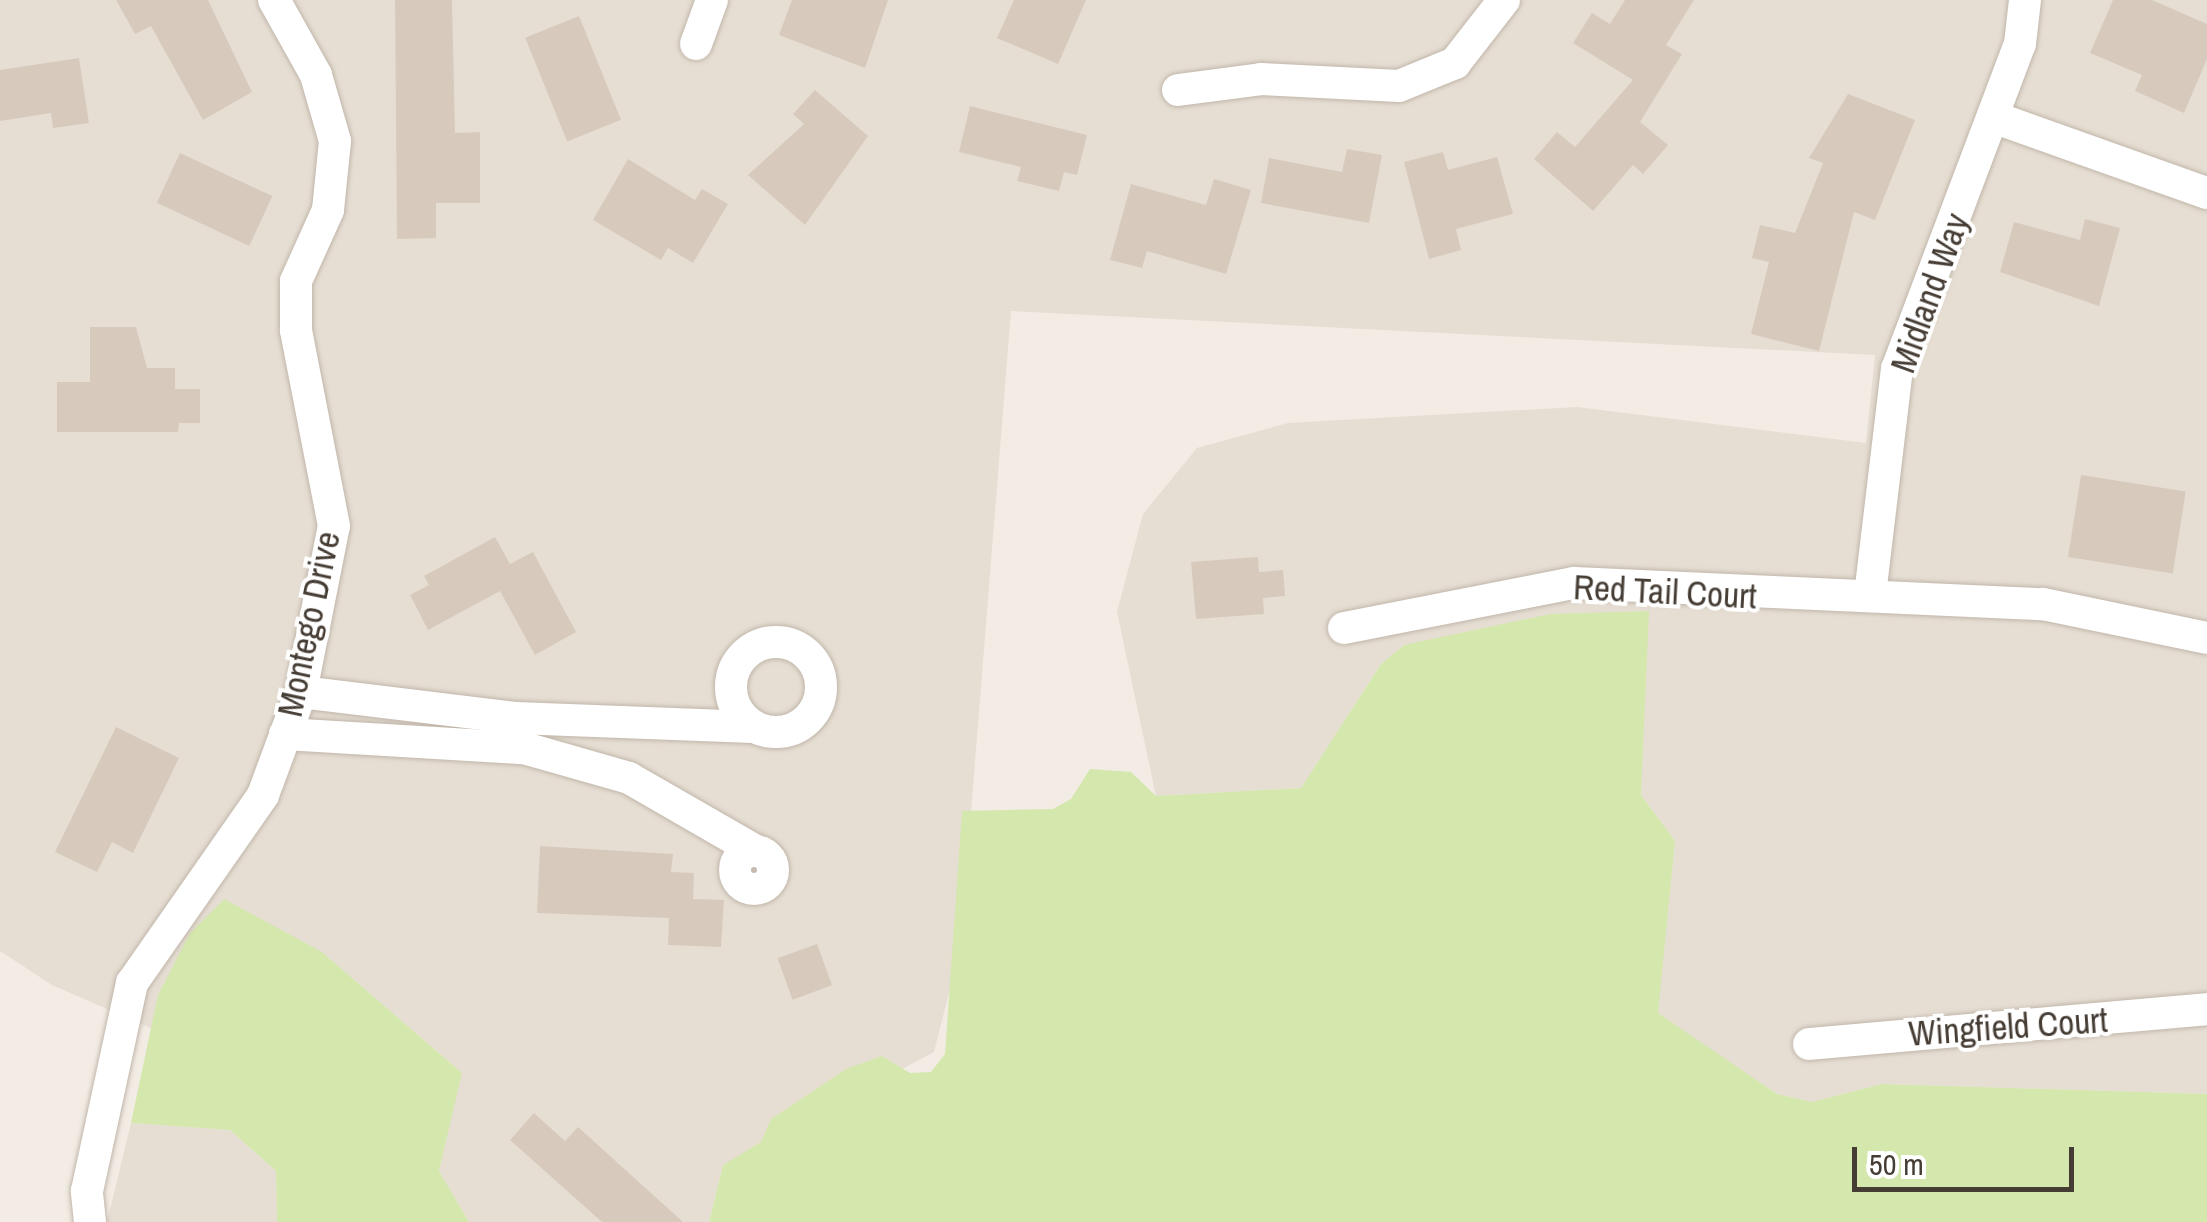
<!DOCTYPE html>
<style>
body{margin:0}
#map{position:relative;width:2207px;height:1222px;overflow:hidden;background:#f2ece5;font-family:"Archivo Narrow",sans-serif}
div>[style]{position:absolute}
.residential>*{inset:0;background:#e6ded3}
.green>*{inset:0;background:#d4e7ad}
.building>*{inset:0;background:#d7cabd;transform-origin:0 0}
.roads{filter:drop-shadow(0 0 2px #c1b6aa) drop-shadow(0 0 2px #c1b6aa)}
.minor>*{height:32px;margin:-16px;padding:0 16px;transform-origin:16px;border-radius:16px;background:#fff}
.minor>.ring{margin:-16px;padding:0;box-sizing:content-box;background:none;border:32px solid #fff;border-radius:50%}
span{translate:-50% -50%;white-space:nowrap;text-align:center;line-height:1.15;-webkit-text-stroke:8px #fff;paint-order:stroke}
.street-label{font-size:35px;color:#453c34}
.scale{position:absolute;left:1852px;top:1147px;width:222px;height:45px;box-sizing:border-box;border:5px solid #453c34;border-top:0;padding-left:12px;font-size:30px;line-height:35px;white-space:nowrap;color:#453c34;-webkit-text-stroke:8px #fff;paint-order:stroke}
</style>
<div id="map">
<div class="residential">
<div style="clip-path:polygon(0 0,2207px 0,2207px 1094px,1882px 1084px,1812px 1102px,1777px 1094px,1657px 1013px,1675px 841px,1641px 795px,1648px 611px,1404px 645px,1381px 664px,1301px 788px,1156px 796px,1117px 612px,1143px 514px,1197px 448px,1288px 423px,1577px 407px,1866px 443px,1875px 355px,1011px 311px,960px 950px,934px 1052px,723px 1165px,709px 1222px,469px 1222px,439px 1171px,461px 1072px,322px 952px,158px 995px,153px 1029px,52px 985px,0 951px)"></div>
<div style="clip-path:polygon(131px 1123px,230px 1130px,276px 1171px,277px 1222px,107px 1222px)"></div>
</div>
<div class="green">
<div style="clip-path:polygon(1649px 611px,1641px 795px,1675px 841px,1658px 1013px,1777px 1094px,1812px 1102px,1882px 1084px,2207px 1094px,2207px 1222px,709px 1222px,723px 1165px,761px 1142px,771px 1119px,846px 1069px,882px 1056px,910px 1073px,931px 1072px,945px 1054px,962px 811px,1053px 809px,1071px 799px,1090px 769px,1131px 772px,1156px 796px,1301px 788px,1381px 664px,1404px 645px,1550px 614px)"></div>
<div style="clip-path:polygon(224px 899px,322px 952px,462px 1073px,439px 1171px,469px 1222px,277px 1222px,276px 1171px,230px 1130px,131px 1123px,158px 995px,190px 933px)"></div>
</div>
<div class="building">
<div style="clip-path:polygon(116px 0,208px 0,252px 92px,203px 120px,151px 26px,135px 34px)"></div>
<div style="clip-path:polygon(395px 0,452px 0,455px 133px,480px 132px,480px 203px,436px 203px,436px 238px,397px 239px)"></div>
<div style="clip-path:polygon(792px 0,888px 0,865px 68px,779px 35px)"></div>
<div style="clip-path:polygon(1014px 0,1086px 0,1058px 64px,997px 38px)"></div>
<div style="clip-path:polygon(1625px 0,1694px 0,1666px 45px,1682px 54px,1640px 122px,1668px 145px,1643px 174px,1633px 165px,1593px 211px,1534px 159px,1557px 132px,1575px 147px,1633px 80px,1573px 43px,1592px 13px,1610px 24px)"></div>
<div style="clip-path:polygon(2113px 0,2152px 0,2207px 24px,2207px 59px,2184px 113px,2135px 91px,2142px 75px,2090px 53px)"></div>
<div style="left:579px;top:16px;width:112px;height:58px;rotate:68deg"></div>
<div style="clip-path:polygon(79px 58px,89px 123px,53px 128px,51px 113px,0 121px,0 70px)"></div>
<div style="clip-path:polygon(815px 90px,868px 136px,805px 225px,748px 175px,804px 124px,793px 114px)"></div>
<div style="clip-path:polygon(1848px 94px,1915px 120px,1875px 220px,1854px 212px,1819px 351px,1751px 334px,1769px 262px,1752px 258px,1760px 225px,1795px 233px,1823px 163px,1809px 158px)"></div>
<div style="clip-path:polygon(970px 106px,1087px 135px,1077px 175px,1064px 172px,1059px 191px,1017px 181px,1021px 167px,959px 152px)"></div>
<div style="clip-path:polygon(1347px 149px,1382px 155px,1369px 223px,1261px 203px,1269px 158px,1342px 172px)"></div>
<div style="clip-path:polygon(1443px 152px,1448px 170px,1497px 157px,1513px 214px,1456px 229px,1461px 250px,1429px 259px,1404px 162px)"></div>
<div style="left:180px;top:153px;width:102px;height:55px;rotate:25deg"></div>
<div style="clip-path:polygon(628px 159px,695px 200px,702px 189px,728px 204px,693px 263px,668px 248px,661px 260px,593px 220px)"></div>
<div style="clip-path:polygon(1214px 179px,1251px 190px,1226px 274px,1147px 251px,1142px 268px,1110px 260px,1131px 184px,1206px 205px)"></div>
<div style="clip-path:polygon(2085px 219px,2120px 228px,2099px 306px,2000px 272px,2014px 222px,2080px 240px)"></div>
<div style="clip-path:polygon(90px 327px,136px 327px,147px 368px,175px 368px,175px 389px,200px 389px,200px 423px,179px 423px,178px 432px,57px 432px,57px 382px,90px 382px)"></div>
<div style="left:2081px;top:475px;width:106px;height:83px;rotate:9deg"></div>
<div style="clip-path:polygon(495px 537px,510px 564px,533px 552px,576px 632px,535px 655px,500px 591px,428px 630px,410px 595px,429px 585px,424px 576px)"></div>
<div style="clip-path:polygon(1258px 557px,1259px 572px,1283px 570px,1285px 596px,1263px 598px,1264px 614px,1196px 619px,1191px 562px)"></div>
<div style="clip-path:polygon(116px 727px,179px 758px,133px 853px,112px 842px,97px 872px,55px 852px)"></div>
<div style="clip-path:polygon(540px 846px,673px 854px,671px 872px,694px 873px,693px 899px,724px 900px,721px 947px,668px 945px,669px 918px,537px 913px)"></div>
<div style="left:817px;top:944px;width:44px;height:42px;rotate:70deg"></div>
<div style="clip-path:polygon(534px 1113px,565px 1141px,578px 1127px,683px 1222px,602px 1222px,510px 1140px)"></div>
</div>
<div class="roads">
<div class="minor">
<div style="left:696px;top:44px;width:47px;rotate:-70deg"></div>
<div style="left:1178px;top:90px;width:84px;rotate:-7.5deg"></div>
<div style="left:1261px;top:79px;width:138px;rotate:2.9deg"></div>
<div style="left:1399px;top:86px;width:61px;rotate:-22.3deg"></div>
<div style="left:1455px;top:63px;width:80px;rotate:-52.1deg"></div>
<div style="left:1993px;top:117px;width:227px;rotate:19.6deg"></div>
<div style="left:1870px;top:595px;width:228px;rotate:-83.2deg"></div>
<div style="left:1897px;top:369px;width:347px;rotate:-69.3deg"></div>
<div style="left:2020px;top:44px;width:44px;rotate:-83.5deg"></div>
<div style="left:1344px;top:628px;width:234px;rotate:-11.1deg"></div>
<div style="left:1574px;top:583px;width:469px;rotate:2.6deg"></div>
<div style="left:2043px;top:604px;width:167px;rotate:11.7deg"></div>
<div class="ring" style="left:731px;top:642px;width:58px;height:58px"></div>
<div style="left:301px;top:692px;width:217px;rotate:6.9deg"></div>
<div style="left:516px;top:718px;width:237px;rotate:2.2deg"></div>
<div style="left:285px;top:734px;width:239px;rotate:3.4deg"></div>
<div style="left:524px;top:748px;width:109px;rotate:15.9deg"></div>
<div style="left:629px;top:778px;width:146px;rotate:29.9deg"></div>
<div class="ring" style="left:735px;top:851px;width:6px;height:6px"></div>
<div style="left:1809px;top:1044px;width:400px;rotate:-5deg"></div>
<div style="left:90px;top:1222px;width:31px;rotate:-96deg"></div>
<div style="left:87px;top:1191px;width:213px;rotate:-77.8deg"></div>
<div style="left:132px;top:983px;width:229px;rotate:-55.1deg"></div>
<div style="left:263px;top:795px;width:110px;rotate:-69.7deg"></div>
<div style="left:301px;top:692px;width:169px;rotate:-78.8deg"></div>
<div style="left:334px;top:526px;width:200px;rotate:-101deg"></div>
<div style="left:296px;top:330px;width:49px;rotate:-90deg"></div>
<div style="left:296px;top:281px;width:78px;rotate:-65.7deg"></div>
<div style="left:328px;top:210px;width:69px;rotate:-84.2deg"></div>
<div style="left:335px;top:141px;width:69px;rotate:-106.1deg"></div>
<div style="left:316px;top:75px;width:86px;rotate:-119.2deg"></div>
</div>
</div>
<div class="street-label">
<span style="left:1930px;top:293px;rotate:-70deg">Midland Way</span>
<span style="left:1665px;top:592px;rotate:3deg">Red Tail Court</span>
<span style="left:309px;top:624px;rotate:-78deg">Montego Drive</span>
<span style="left:2008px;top:1027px;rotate:-4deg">Wingfield Court</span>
</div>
<div class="scale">50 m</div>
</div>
